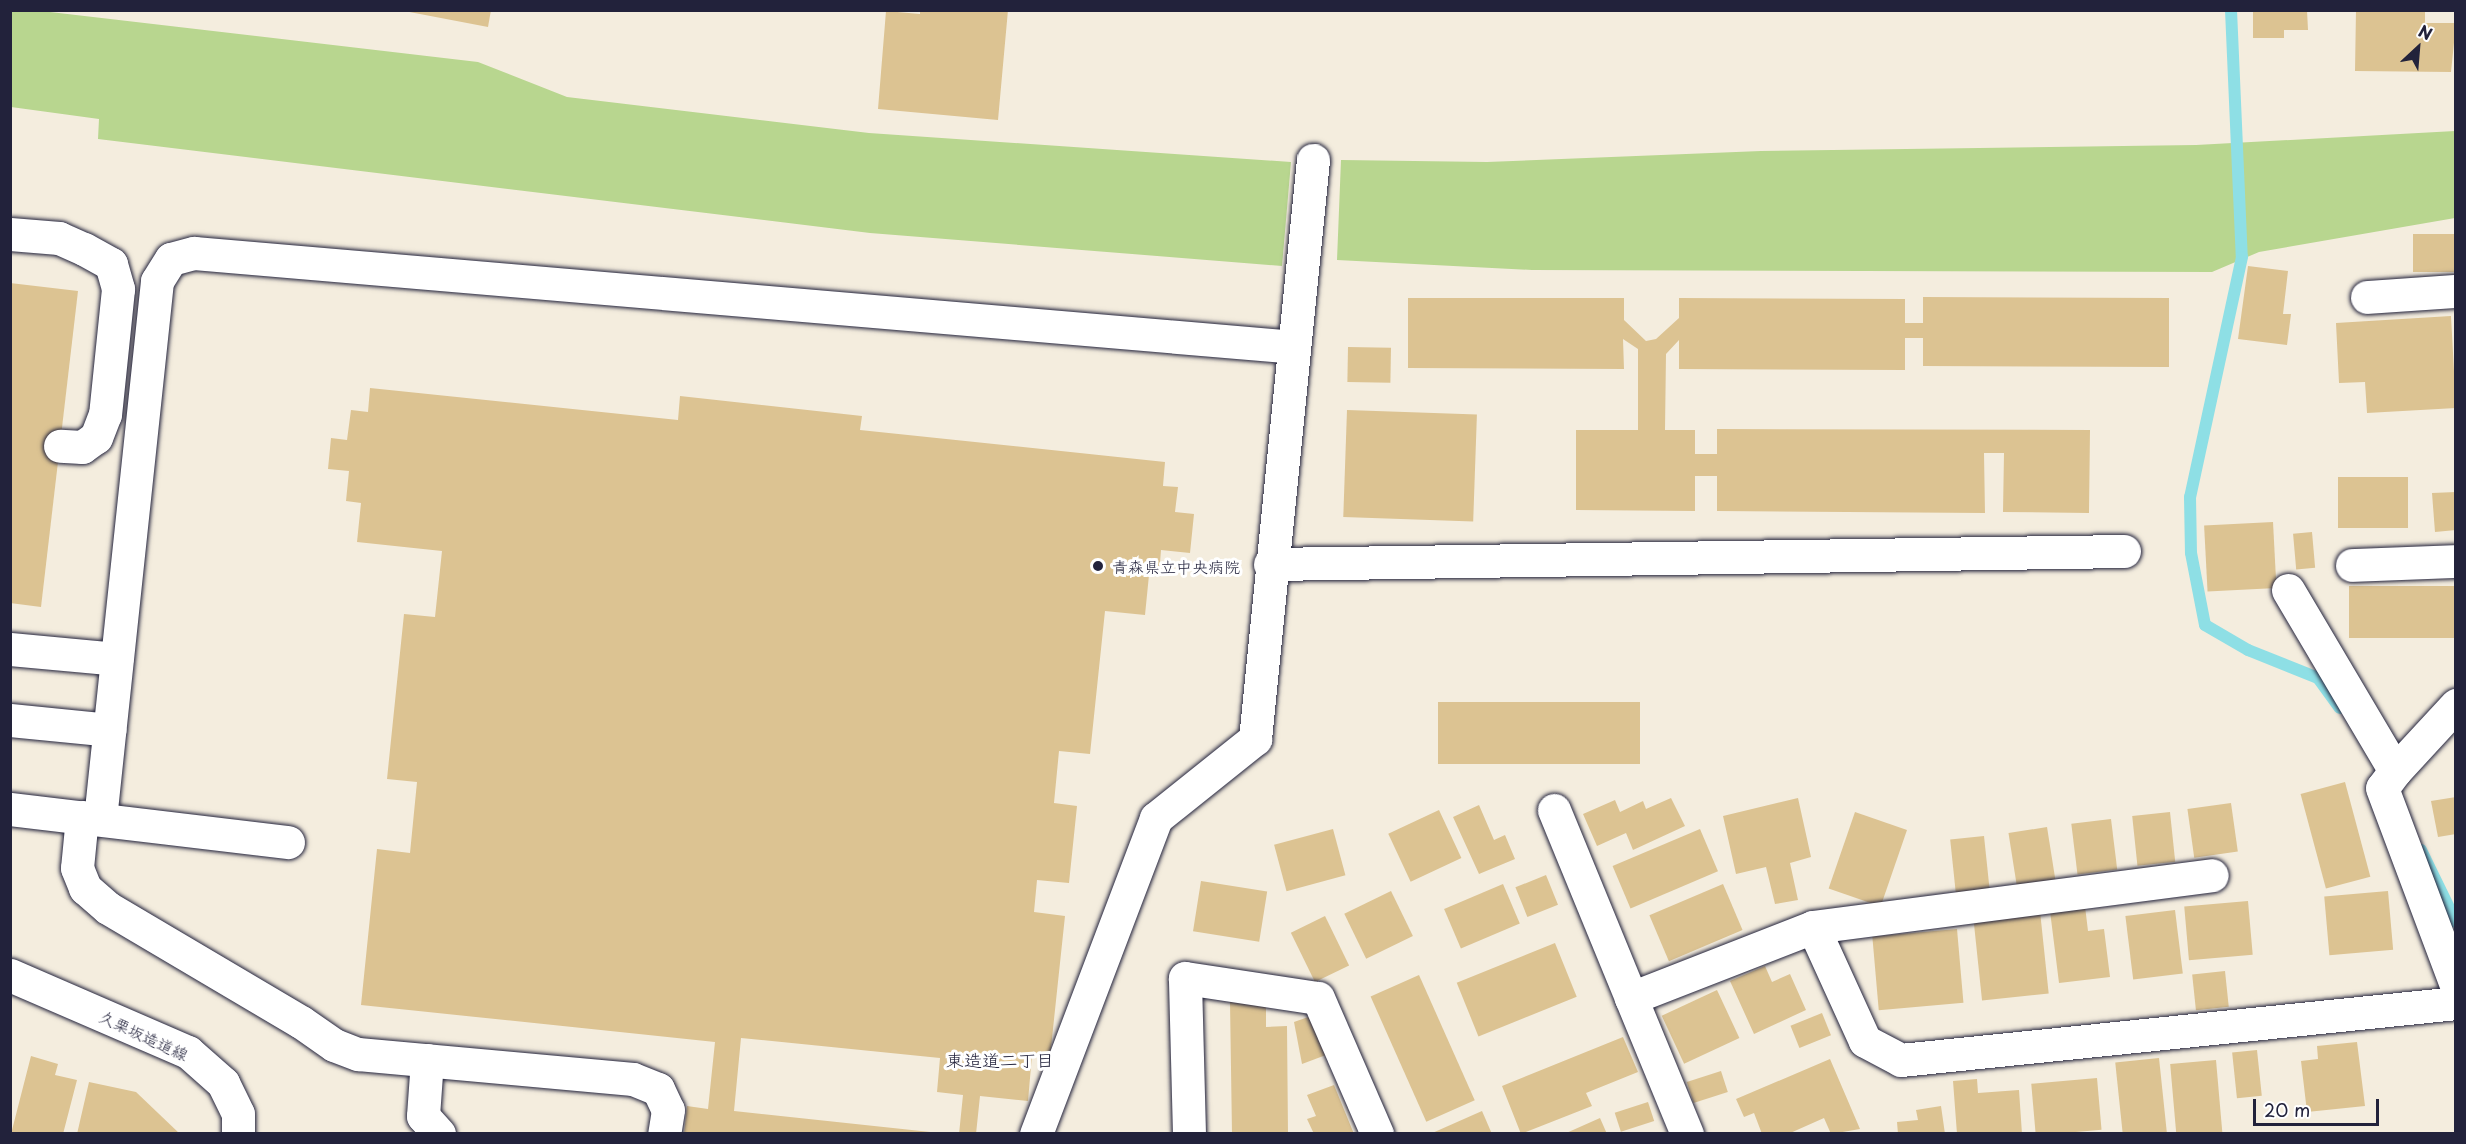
<!DOCTYPE html>
<meta charset="utf-8">
<style>
body{margin:0}
#map{position:relative;width:2466px;height:1144px;overflow:hidden;background:#f4edde;font-family:"Playpen Sans","Klee One",sans-serif}
div>[style]{position:absolute}
.green>*{inset:0;background:#b8d68f}
.stream>*{height:12px;margin:-6px;padding:0 6px;transform-origin:6px;border-radius:6px;background:#8edfe5}
.building>*{inset:0;background:#dcc392;transform-origin:0 0}
.roads{filter:drop-shadow(0 0 2px #22223b) drop-shadow(0 0 2px #22223b)}
.minor>*{height:33px;margin:-16.5px;padding:0 16.5px;transform-origin:16.5px;border-radius:16.5px;background:#fff}
.major>*{height:33px;margin:-16.5px;padding:0 16.5px;transform-origin:16.5px;border-radius:16.5px;background:#fff}
.dots>*{width:16px;height:16px;translate:-50% -50%;box-sizing:border-box;border:3px solid #fff;border-radius:50%}
span{translate:-50% -50%;white-space:nowrap;text-align:center;line-height:1.15;-webkit-text-stroke:6px #fff;paint-order:stroke}
.poi-label{font-size:16px;color:#22223b}
.left{translate:0 -50%;text-align:left}
.street-label{font-size:16px;color:#22223b}
.neighbourhood-label{font-size:18px;color:#22223b}
.frame{position:absolute;inset:0;border:12px solid #22223b;pointer-events:none}
.north{position:absolute;left:2388px;top:18px;width:60px;height:60px;-webkit-text-stroke:4px #fff;paint-order:stroke;rotate:26deg;font-size:16px;font-weight:700;line-height:24px;text-align:center;color:#22223b}
.north::after{content:'';display:block;margin:auto;width:21px;height:27px;background:#22223b;clip-path:polygon(50% 0,100% 100%,50% 72%,0 100%)}
.scale{position:absolute;left:2253px;top:1099px;width:126px;height:27px;box-sizing:border-box;border:3px solid #22223b;border-top:0;padding-left:8px;font-size:18px;line-height:21px;white-space:nowrap;color:#22223b;-webkit-text-stroke:4px #fff;paint-order:stroke}
</style>
<div id="map">
<div class="green">
<div style="clip-path:polygon(33px 10px,478px 62px,567px 97px,869px 133px,1291px 162px,1282px 266px,870px 233px,98px 139px,99px 119px,11px 107px,11px 11px)"></div>
<div style="clip-path:polygon(2455px 131px,2455px 218px,2259px 252px,2212px 272px,1532px 270px,1337px 260px,1341px 160px,1487px 162px,1761px 151px,2196px 145px)"></div>
</div>
<div class="stream">
<div style="left:2231px;top:10px;width:247px;rotate:87.5deg"></div>
<div style="left:2242px;top:257px;width:246px;rotate:102.2deg"></div>
<div style="left:2190px;top:497px;width:56px;rotate:89deg"></div>
<div style="left:2191px;top:553px;width:73px;rotate:79deg"></div>
<div style="left:2205px;top:625px;width:50px;rotate:30.2deg"></div>
<div style="left:2248px;top:650px;width:75px;rotate:21.8deg"></div>
<div style="left:2318px;top:678px;width:37px;rotate:54deg"></div>
<div style="left:2421px;top:850px;width:80px;rotate:64.1deg"></div>
</div>
<div class="building">
<div style="clip-path:polygon(399px 10px,491px 10px,488px 27px)"></div>
<div style="clip-path:polygon(920px 10px,1008px 10px,998px 120px,878px 109px,886px 11px,920px 14px)"></div>
<div style="clip-path:polygon(2253px 10px,2307px 10px,2308px 30px,2284px 30px,2284px 38px,2253px 38px)"></div>
<div style="clip-path:polygon(2356px 10px,2425px 10px,2425px 23px,2456px 23px,2451px 72px,2355px 71px)"></div>
<div style="left:2456px;top:234px;width:38px;height:43px;rotate:90deg"></div>
<div style="clip-path:polygon(2248px 266px,2288px 271px,2283px 314px,2291px 314px,2287px 345px,2238px 339px)"></div>
<div style="clip-path:polygon(10px 283px,78px 291px,41px 607px,10px 603px)"></div>
<div style="clip-path:polygon(1923px 297px,2169px 298px,2169px 367px,1923px 366px,1923px 338px,1905px 338px,1905px 370px,1679px 369px,1679px 340px,1666px 354px,1665px 430px,1695px 430px,1695px 454px,1717px 454px,1717px 429px,2090px 430px,2089px 513px,2003px 512px,2004px 453px,1984px 453px,1985px 513px,1717px 511px,1717px 476px,1695px 476px,1695px 511px,1576px 510px,1576px 430px,1638px 430px,1638px 349px,1623px 339px,1624px 369px,1408px 368px,1408px 298px,1624px 298px,1624px 320px,1646px 341px,1656px 339px,1679px 318px,1679px 298px,1905px 299px,1905px 323px,1923px 323px)"></div>
<div style="clip-path:polygon(2451px 316px,2456px 408px,2367px 413px,2365px 382px,2339px 383px,2336px 323px)"></div>
<div style="left:1348px;top:347px;width:43px;height:35px;rotate:1deg"></div>
<div style="clip-path:polygon(370px 388px,678px 420px,680px 396px,862px 416px,860px 430px,1165px 462px,1163px 486px,1178px 487px,1175px 512px,1194px 514px,1190px 553px,1161px 550px,1159px 576px,1149px 575px,1145px 615px,1105px 611px,1090px 754px,1059px 751px,1054px 803px,1077px 806px,1069px 883px,1037px 880px,1034px 912px,1065px 916px,1050px 1057px,1032px 1055px,1028px 1101px,980px 1096px,976px 1134px,959px 1134px,963px 1095px,937px 1092px,940px 1058px,741px 1038px,734px 1111px,949px 1134px,684px 1134px,687px 1106px,708px 1109px,715px 1042px,361px 1005px,377px 849px,410px 853px,417px 782px,387px 779px,404px 614px,435px 617px,442px 551px,357px 542px,361px 503px,346px 501px,349px 471px,328px 469px,331px 438px,347px 440px,351px 410px,368px 412px)"></div>
<div style="left:1347px;top:410px;width:130px;height:107px;rotate:2deg"></div>
<div style="left:2338px;top:477px;width:70px;height:51px"></div>
<div style="clip-path:polygon(2456px 492px,2456px 530px,2435px 532px,2432px 493px)"></div>
<div style="left:2273px;top:522px;width:66px;height:69px;rotate:87deg"></div>
<div style="left:2312px;top:532px;width:36px;height:19px;rotate:85deg"></div>
<div style="left:2456px;top:586px;width:52px;height:107px;rotate:90deg"></div>
<div style="left:1640px;top:702px;width:62px;height:202px;rotate:90deg"></div>
<div style="left:2345px;top:782px;width:98px;height:46px;rotate:75deg"></div>
<div style="clip-path:polygon(2456px 797px,2456px 834px,2438px 837px,2431px 801px)"></div>
<div style="clip-path:polygon(1671px 798px,1685px 826px,1633px 850px,1626px 833px,1597px 846px,1583px 814px,1615px 800px,1620px 812px,1643px 801px,1646px 809px)"></div>
<div style="clip-path:polygon(1798px 798px,1811px 857px,1790px 863px,1798px 900px,1775px 904px,1766px 867px,1736px 874px,1723px 816px)"></div>
<div style="left:2231px;top:803px;width:49px;height:44px;rotate:82deg"></div>
<div style="clip-path:polygon(1479px 805px,1494px 840px,1505px 835px,1515px 859px,1479px 874px,1453px 817px)"></div>
<div style="left:1439px;top:810px;width:53px;height:56px;rotate:65deg"></div>
<div style="left:1855px;top:812px;width:55px;height:81px;rotate:19deg"></div>
<div style="left:2170px;top:812px;width:50px;height:38px;rotate:84deg"></div>
<div style="left:2111px;top:819px;width:51px;height:40px;rotate:83deg"></div>
<div style="left:2047px;top:827px;width:56px;height:39px;rotate:81deg"></div>
<div style="left:1333px;top:829px;width:48px;height:61px;rotate:75deg"></div>
<div style="left:1700px;top:829px;width:46px;height:95px;rotate:67deg"></div>
<div style="left:1984px;top:836px;width:55px;height:34px;rotate:84deg"></div>
<div style="left:1546px;top:875px;width:32px;height:33px;rotate:68deg"></div>
<div style="left:1201px;top:881px;width:67px;height:51px;rotate:9deg"></div>
<div style="left:1503px;top:884px;width:43px;height:64px;rotate:67deg"></div>
<div style="left:1723px;top:884px;width:50px;height:80px;rotate:67deg"></div>
<div style="left:1391px;top:891px;width:50px;height:52px;rotate:64deg"></div>
<div style="left:2388px;top:891px;width:59px;height:64px;rotate:85deg"></div>
<div style="left:2248px;top:901px;width:54px;height:64px;rotate:85deg"></div>
<div style="clip-path:polygon(2085px 906px,2088px 931px,2104px 929px,2110px 977px,2059px 983px,2050px 911px)"></div>
<div style="left:2175px;top:910px;width:64px;height:50px;rotate:83deg"></div>
<div style="left:2040px;top:911px;width:83px;height:67px;rotate:84deg"></div>
<div style="left:1325px;top:916px;width:55px;height:38px;rotate:64deg"></div>
<div style="left:1957px;top:929px;width:74px;height:85px;rotate:85deg"></div>
<div style="left:1555px;top:943px;width:58px;height:106px;rotate:68deg"></div>
<div style="clip-path:polygon(1765px 966px,1772px 982px,1790px 974px,1806px 1010px,1754px 1034px,1730px 981px)"></div>
<div style="left:2225px;top:971px;width:36px;height:33px;rotate:84deg"></div>
<div style="left:1419px;top:975px;width:137px;height:53px;rotate:66deg"></div>
<div style="left:1717px;top:990px;width:53px;height:61px;rotate:65deg"></div>
<div style="clip-path:polygon(1266px 1001px,1266px 1027px,1287px 1026px,1288px 1134px,1232px 1134px,1230px 1002px)"></div>
<div style="left:1822px;top:1013px;width:24px;height:34px;rotate:68deg"></div>
<div style="clip-path:polygon(1311px 1016px,1326px 1055px,1302px 1064px,1294px 1022px)"></div>
<div style="clip-path:polygon(1623px 1037px,1638px 1072px,1586px 1093px,1592px 1106px,1521px 1134px,1502px 1086px)"></div>
<div style="clip-path:polygon(2357px 1042px,2365px 1106px,2307px 1112px,2301px 1061px,2318px 1059px,2317px 1046px)"></div>
<div style="left:2257px;top:1050px;width:46px;height:25px;rotate:84deg"></div>
<div style="clip-path:polygon(31px 1056px,58px 1064px,55px 1075px,77px 1080px,63px 1134px,11px 1134px)"></div>
<div style="left:2159px;top:1058px;width:76px;height:44px;rotate:84deg"></div>
<div style="clip-path:polygon(1830px 1059px,1860px 1129px,1831px 1134px,1824px 1118px,1788px 1134px,1762px 1134px,1754px 1113px,1744px 1117px,1736px 1099px)"></div>
<div style="left:2216px;top:1060px;width:74px;height:46px;rotate:85deg"></div>
<div style="left:1721px;top:1071px;width:22px;height:36px;rotate:72deg"></div>
<div style="left:2097px;top:1078px;width:52px;height:66px;rotate:85deg"></div>
<div style="clip-path:polygon(1977px 1079px,1978px 1093px,2019px 1090px,2022px 1134px,1957px 1134px,1953px 1081px)"></div>
<div style="clip-path:polygon(89px 1082px,136px 1092px,180px 1134px,77px 1134px)"></div>
<div style="clip-path:polygon(1334px 1085px,1354px 1134px,1314px 1134px,1307px 1119px,1316px 1116px,1307px 1095px)"></div>
<div style="left:1648px;top:1102px;width:20px;height:35px;rotate:72deg"></div>
<div style="clip-path:polygon(1941px 1106px,1945px 1134px,1898px 1134px,1897px 1122px,1918px 1120px,1916px 1110px)"></div>
<div style="clip-path:polygon(1482px 1111px,1492px 1134px,1430px 1134px)"></div>
<div style="clip-path:polygon(1600px 1118px,1607px 1134px,1564px 1134px)"></div>
</div>
<div class="roads">
<div class="minor">
<div style="left:10px;top:234px;width:49px;rotate:4.7deg"></div>
<div style="left:59px;top:238px;width:27px;rotate:24deg"></div>
<div style="left:84px;top:249px;width:31px;rotate:29deg"></div>
<div style="left:111px;top:264px;width:26px;rotate:74deg"></div>
<div style="left:118px;top:289px;width:126px;rotate:95.9deg"></div>
<div style="left:105px;top:414px;width:25px;rotate:111deg"></div>
<div style="left:96px;top:437px;width:17px;rotate:144deg"></div>
<div style="left:82px;top:447px;width:22px;rotate:-177deg"></div>
<div style="left:2367px;top:297px;width:89px;rotate:-3.9deg"></div>
<div style="left:1270px;top:564px;width:854px;rotate:-0.87deg"></div>
<div style="left:2352px;top:565px;width:104px;rotate:-2.2deg"></div>
<div style="left:2288px;top:590px;width:210px;rotate:59.4deg"></div>
<div style="left:2395px;top:771px;width:21px;rotate:127deg"></div>
<div style="left:2382px;top:788px;width:210px;rotate:69.4deg"></div>
<div style="left:10px;top:649px;width:107px;rotate:5.3deg"></div>
<div style="left:10px;top:720px;width:100px;rotate:5.7deg"></div>
<div style="left:2395px;top:771px;width:90px;rotate:-47.3deg"></div>
<div style="left:10px;top:809px;width:280px;rotate:6.8deg"></div>
<div style="left:1554px;top:810px;width:203px;rotate:67.7deg"></div>
<div style="left:82px;top:817px;width:51px;rotate:95.6deg"></div>
<div style="left:77px;top:868px;width:22px;rotate:68deg"></div>
<div style="left:85px;top:888px;width:30px;rotate:41deg"></div>
<div style="left:108px;top:908px;width:224px;rotate:30.6deg"></div>
<div style="left:301px;top:1022px;width:40px;rotate:34.9deg"></div>
<div style="left:334px;top:1045px;width:26px;rotate:21deg"></div>
<div style="left:358px;top:1054px;width:276px;rotate:5.2deg"></div>
<div style="left:633px;top:1079px;width:27px;rotate:22deg"></div>
<div style="left:658px;top:1089px;width:23px;rotate:65deg"></div>
<div style="left:668px;top:1110px;width:24px;rotate:99deg"></div>
<div style="left:100px;top:819px;width:541px;rotate:-83.95deg"></div>
<div style="left:157px;top:281px;width:26px;rotate:-58deg"></div>
<div style="left:171px;top:259px;width:24px;rotate:-15deg"></div>
<div style="left:194px;top:253px;width:1104px;rotate:4.88deg"></div>
<div style="left:1813px;top:927px;width:402px;rotate:-7.4deg"></div>
<div style="left:427px;top:1060px;width:56px;rotate:94.1deg"></div>
<div style="left:423px;top:1116px;width:24px;rotate:48deg"></div>
<div style="left:1036px;top:1134px;width:338px;rotate:-69.2deg"></div>
<div style="left:1156px;top:818px;width:127px;rotate:-38.6deg"></div>
<div style="left:1255px;top:739px;width:582px;rotate:-84.28deg"></div>
<div style="left:1189px;top:1134px;width:156px;rotate:-91.5deg"></div>
<div style="left:1185px;top:978px;width:134px;rotate:8.6deg"></div>
<div style="left:1318px;top:998px;width:148px;rotate:66.5deg"></div>
<div style="left:1687px;top:1134px;width:147px;rotate:-112.4deg"></div>
<div style="left:1631px;top:998px;width:195px;rotate:-21.3deg"></div>
<div style="left:1813px;top:927px;width:125px;rotate:65.5deg"></div>
<div style="left:1865px;top:1041px;width:41px;rotate:27.8deg"></div>
<div style="left:1901px;top:1060px;width:558px;rotate:-5.86deg"></div>
</div>
<div class="major">
<div style="left:10px;top:975px;width:194px;rotate:23.4deg"></div>
<div style="left:188px;top:1052px;width:47px;rotate:41.5deg"></div>
<div style="left:223px;top:1083px;width:34px;rotate:64deg"></div>
<div style="left:238px;top:1114px;width:20px;rotate:90deg"></div>
</div>
</div>
<div class="dots">
<div style="left:1098px;top:566px;background:#22223b"></div>
</div>
<div class="poi-label">
<span class="left" style="left:1112px;top:566px">青森県立中央病院</span>
</div>
<div class="street-label">
<span style="left:144px;top:1035px;rotate:25deg">久栗坂造道線</span>
</div>
<div class="neighbourhood-label">
<span style="left:1000px;top:1060px">東造道二丁目</span>
</div>
<div class="frame"></div>
<div class="north">N</div>
<div class="scale">20 m</div>
</div>
